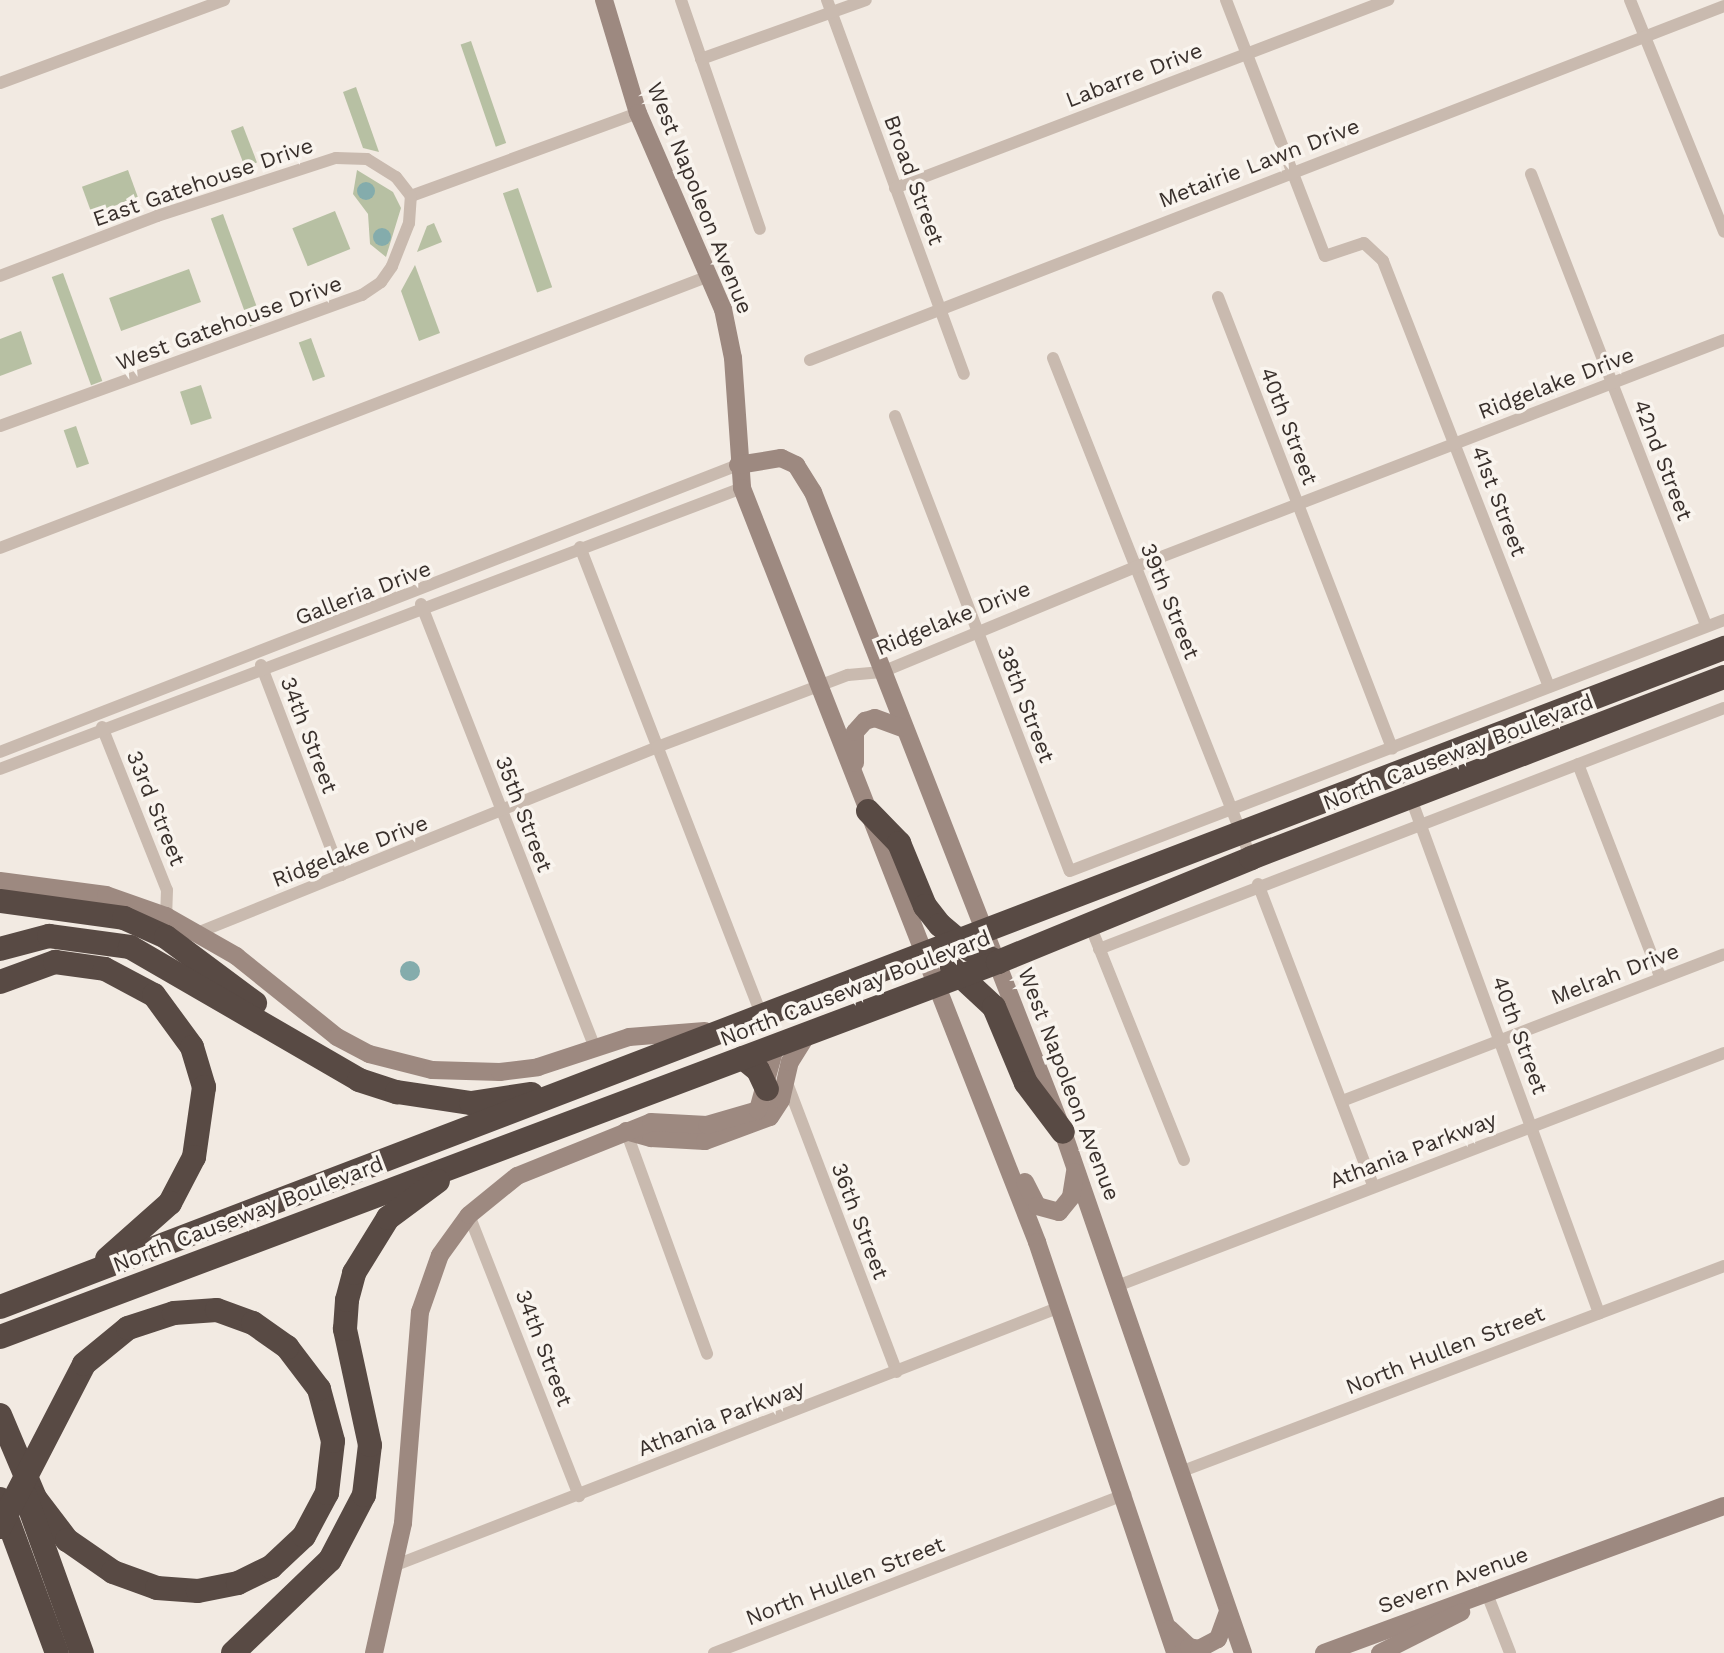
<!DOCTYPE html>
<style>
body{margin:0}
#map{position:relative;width:1724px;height:1653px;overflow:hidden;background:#f2eae2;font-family:"Work Sans",sans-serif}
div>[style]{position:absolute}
.green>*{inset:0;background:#b7c0a3;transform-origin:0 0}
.water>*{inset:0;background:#84acac}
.round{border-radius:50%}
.street>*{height:12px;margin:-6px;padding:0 6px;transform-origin:6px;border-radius:6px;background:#c9baaf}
.secondary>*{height:18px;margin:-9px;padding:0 9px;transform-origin:9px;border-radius:9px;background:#9d8980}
.highway>*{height:24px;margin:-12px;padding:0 12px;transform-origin:12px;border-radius:12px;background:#584a44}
.highway-bridge>*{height:24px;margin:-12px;padding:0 12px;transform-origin:12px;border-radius:12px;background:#584a44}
span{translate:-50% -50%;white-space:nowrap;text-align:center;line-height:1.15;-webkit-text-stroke:7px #f9f4ee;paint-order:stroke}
.street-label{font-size:22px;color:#39302c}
</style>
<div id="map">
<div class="green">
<div style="left:471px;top:41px;width:108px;height:11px;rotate:71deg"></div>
<div style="clip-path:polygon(356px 87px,379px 152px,363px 148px,343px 92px)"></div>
<div style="left:243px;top:126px;width:39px;height:13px;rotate:69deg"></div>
<div style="left:128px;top:170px;width:29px;height:49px;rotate:70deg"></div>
<div style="clip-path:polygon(357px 170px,393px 192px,401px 208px,386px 257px,370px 244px,368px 214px,353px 194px)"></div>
<div style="left:518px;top:188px;width:105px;height:16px;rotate:71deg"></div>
<div style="left:335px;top:211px;width:41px;height:46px;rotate:68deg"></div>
<div style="left:223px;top:214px;width:115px;height:13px;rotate:70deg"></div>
<div style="clip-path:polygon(434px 223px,442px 242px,417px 252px,427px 226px)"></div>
<div style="clip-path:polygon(415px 265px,440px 333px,419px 341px,401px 291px)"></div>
<div style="left:189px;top:269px;width:35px;height:85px;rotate:70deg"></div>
<div style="left:63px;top:273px;width:115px;height:12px;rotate:70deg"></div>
<div style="clip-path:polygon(21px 331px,32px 364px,0 376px,0 339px)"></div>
<div style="left:311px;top:338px;width:41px;height:13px;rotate:70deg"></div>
<div style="left:201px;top:385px;width:35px;height:22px;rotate:72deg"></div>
<div style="left:76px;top:426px;width:40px;height:13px;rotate:71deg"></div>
</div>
<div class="water">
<div class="round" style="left:357px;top:182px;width:18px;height:18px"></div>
<div class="round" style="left:373px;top:228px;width:18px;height:18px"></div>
<div class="round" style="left:400px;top:961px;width:20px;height:20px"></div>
</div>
<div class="street">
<div style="left:681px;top:0;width:242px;rotate:71deg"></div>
<div style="left:827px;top:0;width:398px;rotate:69.9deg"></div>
<div style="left:1226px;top:0;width:274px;rotate:68.9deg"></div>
<div style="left:1325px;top:256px;width:41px;rotate:-18.4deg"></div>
<div style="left:1364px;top:243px;width:26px;rotate:43deg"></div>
<div style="left:1383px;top:261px;width:457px;rotate:68.7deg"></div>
<div style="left:1630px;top:0;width:250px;rotate:67.9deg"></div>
<div style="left:701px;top:59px;width:175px;rotate:-19.7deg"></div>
<div style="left:0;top:83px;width:239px;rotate:-20.3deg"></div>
<div style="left:1531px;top:174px;width:485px;rotate:68.8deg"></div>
<div style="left:895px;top:188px;width:528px;rotate:-20.87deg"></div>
<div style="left:411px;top:196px;width:242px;rotate:-20.1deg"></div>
<div style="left:0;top:276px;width:168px;rotate:-20.9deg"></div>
<div style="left:157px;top:216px;width:188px;rotate:-18deg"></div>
<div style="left:336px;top:158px;width:31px;rotate:2deg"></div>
<div style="left:367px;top:159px;width:34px;rotate:32deg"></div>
<div style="left:396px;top:177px;width:24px;rotate:52deg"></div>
<div style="left:1218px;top:297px;width:484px;rotate:68.9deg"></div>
<div style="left:1053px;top:358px;width:538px;rotate:68.4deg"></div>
<div style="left:810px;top:360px;width:980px;rotate:-21.17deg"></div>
<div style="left:895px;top:416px;width:487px;rotate:69deg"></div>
<div style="left:1070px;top:871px;width:701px;rotate:-21deg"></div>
<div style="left:0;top:426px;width:385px;rotate:-19.9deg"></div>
<div style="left:362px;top:295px;width:23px;rotate:-34deg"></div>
<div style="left:381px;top:282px;width:19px;rotate:-55deg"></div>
<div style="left:392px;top:266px;width:46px;rotate:-68.4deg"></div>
<div style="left:409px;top:223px;width:27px;rotate:-86deg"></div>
<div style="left:580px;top:547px;width:501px;rotate:68.81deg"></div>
<div style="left:0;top:548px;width:759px;rotate:-20.99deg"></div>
<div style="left:421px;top:604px;width:478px;rotate:68.6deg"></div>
<div style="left:261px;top:665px;width:225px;rotate:69.1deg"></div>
<div style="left:102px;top:727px;width:175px;rotate:68.3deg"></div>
<div style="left:167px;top:890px;width:26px;rotate:92deg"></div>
<div style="left:0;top:752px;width:792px;rotate:-21.25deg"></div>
<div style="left:1578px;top:764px;width:228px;rotate:68.9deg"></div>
<div style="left:0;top:769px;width:793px;rotate:-20.74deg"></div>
<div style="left:1409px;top:793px;width:554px;rotate:69.93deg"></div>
<div style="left:1258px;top:884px;width:324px;rotate:69.1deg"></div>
<div style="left:1090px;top:925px;width:253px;rotate:68.2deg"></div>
<div style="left:197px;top:933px;width:496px;rotate:-22deg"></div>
<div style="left:657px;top:747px;width:204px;rotate:-20.7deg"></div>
<div style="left:848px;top:675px;width:34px;rotate:-5deg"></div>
<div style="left:882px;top:672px;width:274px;rotate:-22.5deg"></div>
<div style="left:1135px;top:567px;width:631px;rotate:-21.08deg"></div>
<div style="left:1099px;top:949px;width:670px;rotate:-21.09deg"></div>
<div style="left:787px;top:1083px;width:309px;rotate:69.2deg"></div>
<div style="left:1342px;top:1101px;width:409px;rotate:-21deg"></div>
<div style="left:626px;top:1131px;width:237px;rotate:70deg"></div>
<div style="left:469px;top:1215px;width:302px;rotate:68.6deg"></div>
<div style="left:1117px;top:1286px;width:650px;rotate:-21deg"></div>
<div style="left:1180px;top:1472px;width:582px;rotate:-20.74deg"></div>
<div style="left:396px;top:1565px;width:712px;rotate:-21.23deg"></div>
<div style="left:1489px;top:1599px;width:58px;rotate:68.7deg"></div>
<div style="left:714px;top:1653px;width:441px;rotate:-21.1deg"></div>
</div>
<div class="secondary">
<div style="left:604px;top:0;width:118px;rotate:73.3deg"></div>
<div style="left:638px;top:113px;width:214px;rotate:66.6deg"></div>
<div style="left:723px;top:309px;width:50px;rotate:78.5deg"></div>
<div style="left:733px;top:358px;width:130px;rotate:86deg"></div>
<div style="left:742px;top:488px;width:810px;rotate:68.63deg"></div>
<div style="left:1037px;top:1242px;width:434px;rotate:71.4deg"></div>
<div style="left:738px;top:465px;width:44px;rotate:-9.2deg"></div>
<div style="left:781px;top:458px;width:17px;rotate:25deg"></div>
<div style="left:796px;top:465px;width:32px;rotate:58deg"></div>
<div style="left:813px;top:492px;width:687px;rotate:68.66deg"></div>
<div style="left:1063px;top:1132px;width:551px;rotate:70.94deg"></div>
<div style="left:855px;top:763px;width:31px;rotate:-90deg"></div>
<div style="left:855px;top:732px;width:15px;rotate:-48deg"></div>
<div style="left:865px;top:721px;width:10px;rotate:-17deg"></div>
<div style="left:875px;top:718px;width:29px;rotate:20deg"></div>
<div style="left:0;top:881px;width:107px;rotate:7.5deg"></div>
<div style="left:106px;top:895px;width:64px;rotate:19.3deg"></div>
<div style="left:166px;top:916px;width:81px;rotate:29.7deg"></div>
<div style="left:236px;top:956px;width:129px;rotate:38.7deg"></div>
<div style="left:337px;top:1037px;width:36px;rotate:28deg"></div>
<div style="left:369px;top:1054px;width:65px;rotate:14.3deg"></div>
<div style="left:432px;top:1070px;width:68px;rotate:1.7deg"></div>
<div style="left:500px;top:1072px;width:38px;rotate:-7deg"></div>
<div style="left:538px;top:1067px;width:96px;rotate:-18.2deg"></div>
<div style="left:629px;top:1037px;width:76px;rotate:-4.5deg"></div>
<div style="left:626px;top:1131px;width:26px;rotate:16deg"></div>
<div style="left:651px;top:1138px;width:54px;rotate:3.2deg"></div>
<div style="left:705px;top:1141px;width:69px;rotate:-20.3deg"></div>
<div style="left:770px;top:1117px;width:20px;rotate:-57deg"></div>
<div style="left:781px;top:1100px;width:39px;rotate:-77deg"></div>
<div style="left:790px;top:1062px;width:36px;rotate:-58deg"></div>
<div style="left:1025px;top:1182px;width:27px;rotate:63deg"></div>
<div style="left:1037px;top:1206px;width:23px;rotate:15deg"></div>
<div style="left:1059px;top:1212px;width:19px;rotate:-51deg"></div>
<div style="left:1071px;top:1197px;width:25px;rotate:-81deg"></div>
<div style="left:1170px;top:1629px;width:26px;rotate:43deg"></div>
<div style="left:1189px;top:1647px;width:10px;rotate:11deg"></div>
<div style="left:1199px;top:1649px;width:21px;rotate:-28deg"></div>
<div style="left:1218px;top:1639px;width:29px;rotate:-70deg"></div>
<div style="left:374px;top:1653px;width:133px;rotate:-77.4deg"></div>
<div style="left:403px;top:1523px;width:212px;rotate:-85.4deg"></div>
<div style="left:420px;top:1312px;width:60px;rotate:-70.7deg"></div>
<div style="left:440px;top:1255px;width:49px;rotate:-54.1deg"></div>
<div style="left:469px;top:1215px;width:62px;rotate:-39.1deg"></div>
<div style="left:517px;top:1176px;width:144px;rotate:-21.9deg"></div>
<div style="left:651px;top:1122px;width:56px;rotate:3.1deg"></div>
<div style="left:707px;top:1125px;width:53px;rotate:-16.4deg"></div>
<div style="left:758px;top:1110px;width:68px;rotate:-74.7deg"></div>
<div style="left:1324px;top:1653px;width:426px;rotate:-20.2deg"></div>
<div style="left:1380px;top:1653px;width:91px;rotate:-26.8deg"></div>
</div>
<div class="highway">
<div style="left:868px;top:811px;width:45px;rotate:45.9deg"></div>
<div style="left:899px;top:843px;width:68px;rotate:67.6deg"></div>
<div style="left:925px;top:906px;width:24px;rotate:52deg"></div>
<div style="left:940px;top:925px;width:38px;rotate:40deg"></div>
<div style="left:969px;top:949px;width:32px;rotate:24deg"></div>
<div style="left:0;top:901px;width:125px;rotate:7.8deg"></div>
<div style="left:124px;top:918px;width:46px;rotate:24.3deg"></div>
<div style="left:166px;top:937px;width:111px;rotate:36.6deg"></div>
<div style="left:0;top:949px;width:51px;rotate:-14.9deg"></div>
<div style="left:49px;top:936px;width:82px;rotate:7.7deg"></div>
<div style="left:130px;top:947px;width:265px;rotate:30.1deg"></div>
<div style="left:359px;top:1080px;width:40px;rotate:18deg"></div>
<div style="left:397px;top:1092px;width:75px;rotate:8.5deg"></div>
<div style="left:471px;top:1103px;width:61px;rotate:-8.5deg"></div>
<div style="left:952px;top:968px;width:57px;rotate:42.9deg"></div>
<div style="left:994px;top:1007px;width:82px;rotate:67.2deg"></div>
<div style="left:1026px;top:1083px;width:61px;rotate:52.9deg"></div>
<div style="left:0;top:982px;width:59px;rotate:-20deg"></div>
<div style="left:55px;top:962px;width:50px;rotate:8deg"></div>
<div style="left:105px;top:969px;width:55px;rotate:28deg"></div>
<div style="left:154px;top:995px;width:64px;rotate:53.8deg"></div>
<div style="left:192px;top:1047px;width:42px;rotate:73.3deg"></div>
<div style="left:204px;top:1087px;width:71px;rotate:98.1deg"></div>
<div style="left:194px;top:1157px;width:52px;rotate:117.6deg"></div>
<div style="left:170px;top:1203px;width:84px;rotate:138.4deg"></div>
<div style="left:743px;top:1058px;width:19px;rotate:39deg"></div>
<div style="left:758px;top:1070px;width:21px;rotate:65deg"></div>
<div style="left:0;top:1307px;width:1846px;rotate:-20.92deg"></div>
<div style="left:0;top:1337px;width:1066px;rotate:-20.59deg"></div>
<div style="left:998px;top:962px;width:274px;rotate:-22.3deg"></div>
<div style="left:1251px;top:858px;width:506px;rotate:-20.94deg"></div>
<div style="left:0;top:1415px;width:90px;rotate:67.1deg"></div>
<div style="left:35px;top:1498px;width:53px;rotate:52.7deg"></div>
<div style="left:67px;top:1540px;width:56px;rotate:34.8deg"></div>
<div style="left:113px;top:1572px;width:47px;rotate:20deg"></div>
<div style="left:157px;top:1588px;width:41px;rotate:4.2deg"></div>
<div style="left:198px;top:1591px;width:41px;rotate:-11.3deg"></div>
<div style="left:238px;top:1583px;width:37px;rotate:-26deg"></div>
<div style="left:271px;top:1567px;width:45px;rotate:-43.2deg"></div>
<div style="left:304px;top:1536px;width:49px;rotate:-61.9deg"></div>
<div style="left:327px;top:1493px;width:52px;rotate:-83.4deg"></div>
<div style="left:333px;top:1441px;width:54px;rotate:-105.1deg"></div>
<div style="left:319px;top:1389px;width:53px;rotate:-127.3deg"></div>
<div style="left:25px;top:1495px;width:168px;rotate:70.2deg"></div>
<div style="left:0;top:1499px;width:164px;rotate:69.7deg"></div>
<div style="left:233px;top:1653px;width:134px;rotate:-43.8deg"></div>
<div style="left:330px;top:1560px;width:73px;rotate:-62.4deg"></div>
<div style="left:364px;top:1495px;width:50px;rotate:-83.2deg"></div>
<div style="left:370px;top:1445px;width:119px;rotate:-102.2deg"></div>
<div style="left:345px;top:1329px;width:29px;rotate:-86deg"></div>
<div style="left:347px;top:1300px;width:28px;rotate:-75deg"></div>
<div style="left:354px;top:1273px;width:65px;rotate:-58.3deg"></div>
<div style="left:388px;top:1218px;width:62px;rotate:-36.5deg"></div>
</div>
<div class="highway-bridge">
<div style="left:0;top:1527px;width:183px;rotate:-62.7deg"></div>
<div style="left:84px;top:1364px;width:57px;rotate:-39.3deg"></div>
<div style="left:128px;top:1328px;width:48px;rotate:-18.1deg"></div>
<div style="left:174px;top:1313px;width:43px;rotate:-4deg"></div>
<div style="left:217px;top:1310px;width:38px;rotate:20deg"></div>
<div style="left:253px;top:1323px;width:42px;rotate:35.2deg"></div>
</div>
<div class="street-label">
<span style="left:1134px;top:75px;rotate:-21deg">Labarre Drive</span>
<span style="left:1259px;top:163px;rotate:-21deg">Metairie Lawn Drive</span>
<span style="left:914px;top:180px;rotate:70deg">Broad Street</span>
<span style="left:203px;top:182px;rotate:-19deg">East Gatehouse Drive</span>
<span style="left:700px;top:198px;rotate:68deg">West Napoleon Avenue</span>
<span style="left:229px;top:323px;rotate:-20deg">West Gatehouse Drive</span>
<span style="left:1556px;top:383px;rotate:-21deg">Ridgelake Drive</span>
<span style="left:1289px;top:426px;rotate:69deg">40th Street</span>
<span style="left:1663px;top:460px;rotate:69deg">42nd Street</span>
<span style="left:1499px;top:501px;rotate:69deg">41st Street</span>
<span style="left:363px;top:593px;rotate:-21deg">Galleria Drive</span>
<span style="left:1170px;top:601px;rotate:68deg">39th Street</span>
<span style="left:953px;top:618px;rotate:-22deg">Ridgelake Drive</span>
<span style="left:1026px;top:704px;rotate:69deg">38th Street</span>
<span style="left:309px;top:735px;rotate:69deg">34th Street</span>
<span style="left:1458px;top:752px;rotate:-21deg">North Causeway Boulevard</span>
<span style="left:156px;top:808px;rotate:68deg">33rd Street</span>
<span style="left:524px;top:814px;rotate:69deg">35th Street</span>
<span style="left:350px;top:851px;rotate:-21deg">Ridgelake Drive</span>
<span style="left:1615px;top:974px;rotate:-21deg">Melrah Drive</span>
<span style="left:855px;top:988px;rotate:-21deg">North Causeway Boulevard</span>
<span style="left:1520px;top:1035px;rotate:70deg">40th Street</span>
<span style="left:1069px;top:1084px;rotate:69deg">West Napoleon Avenue</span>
<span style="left:1413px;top:1150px;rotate:-21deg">Athania Parkway</span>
<span style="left:248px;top:1214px;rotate:-21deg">North Causeway Boulevard</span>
<span style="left:860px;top:1221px;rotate:69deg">36th Street</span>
<span style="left:544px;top:1348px;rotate:69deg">34th Street</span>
<span style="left:1445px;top:1350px;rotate:-21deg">North Hullen Street</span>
<span style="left:721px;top:1418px;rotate:-21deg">Athania Parkway</span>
<span style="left:1453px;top:1580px;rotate:-20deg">Severn Avenue</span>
<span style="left:845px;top:1581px;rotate:-21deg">North Hullen Street</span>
</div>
</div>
